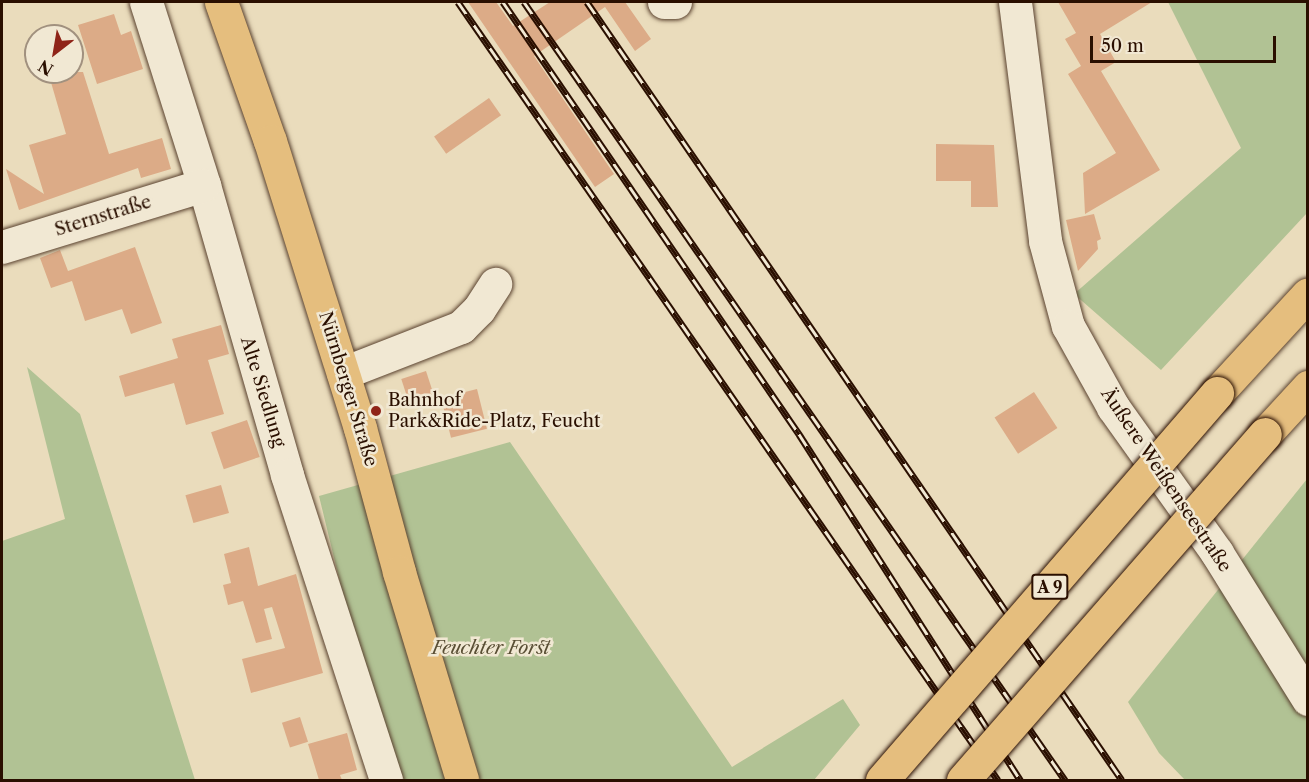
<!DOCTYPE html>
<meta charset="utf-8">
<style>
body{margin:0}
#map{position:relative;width:1309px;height:782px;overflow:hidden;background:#eadcbc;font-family:"Libre Caslon Text",serif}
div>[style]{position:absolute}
.green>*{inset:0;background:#b1c294}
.building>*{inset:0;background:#dcab87;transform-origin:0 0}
.roads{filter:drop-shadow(0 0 2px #5a422f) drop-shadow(0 0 2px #5a422f)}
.minor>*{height:33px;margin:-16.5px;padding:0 16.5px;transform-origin:16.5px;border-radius:16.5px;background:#f1e8d3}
.major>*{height:33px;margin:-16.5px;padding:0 16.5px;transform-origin:16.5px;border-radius:16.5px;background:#e5be7e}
.highway>*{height:33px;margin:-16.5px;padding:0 16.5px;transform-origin:16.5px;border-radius:16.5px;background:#e5be7e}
.rail>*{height:7px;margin-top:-3.5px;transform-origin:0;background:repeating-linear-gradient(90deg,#f1e8d3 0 14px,#2a0f00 0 28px);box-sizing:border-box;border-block:2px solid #2a0f00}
.bridges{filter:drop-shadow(0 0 2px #2a0f00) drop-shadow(0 0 2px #2a0f00)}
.highway-bridge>*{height:33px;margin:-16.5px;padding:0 16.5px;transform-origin:16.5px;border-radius:16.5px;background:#e5be7e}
.dots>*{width:16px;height:16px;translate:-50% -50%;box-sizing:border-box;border:3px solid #f1e8d3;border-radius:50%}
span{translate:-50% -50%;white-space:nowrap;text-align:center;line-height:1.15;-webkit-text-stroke:5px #f1e8d3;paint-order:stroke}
.shield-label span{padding:2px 4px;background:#f1e8d3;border:2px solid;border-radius:4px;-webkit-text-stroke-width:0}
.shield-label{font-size:16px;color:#2a0f00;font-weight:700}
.street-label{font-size:18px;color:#2a0f00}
.poi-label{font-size:18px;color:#2a0f00}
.left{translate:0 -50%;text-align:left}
.park-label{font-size:18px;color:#594e34;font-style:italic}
.frame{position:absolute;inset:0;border:3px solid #2a0f00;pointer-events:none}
.north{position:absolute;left:24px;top:24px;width:60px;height:60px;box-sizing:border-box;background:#f1e8d3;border:2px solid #a1917f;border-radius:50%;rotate:211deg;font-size:16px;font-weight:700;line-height:24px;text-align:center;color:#2a0f00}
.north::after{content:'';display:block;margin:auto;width:21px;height:27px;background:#8f2418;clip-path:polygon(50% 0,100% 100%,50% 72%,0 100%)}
.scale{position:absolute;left:1090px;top:36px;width:186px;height:27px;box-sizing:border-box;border:3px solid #2a0f00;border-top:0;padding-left:8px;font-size:18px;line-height:21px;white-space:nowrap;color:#2a0f00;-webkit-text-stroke:4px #f1e8d3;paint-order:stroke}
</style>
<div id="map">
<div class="green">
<div style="clip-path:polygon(1168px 2px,1307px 2px,1307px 213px,1161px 370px,1074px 294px,1241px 148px)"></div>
<div style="clip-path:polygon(27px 367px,80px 414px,195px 780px,2px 780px,2px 541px,65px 519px)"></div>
<div style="clip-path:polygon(510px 442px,732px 767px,843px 699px,860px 725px,814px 780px,388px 780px,319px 496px)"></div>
<div style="clip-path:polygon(1307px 479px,1307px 780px,1185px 780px,1159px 753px,1128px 702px)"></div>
</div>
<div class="building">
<div style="clip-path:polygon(468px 2px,496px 2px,513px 26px,550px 2px,625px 2px,651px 39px,635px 51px,605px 7px,534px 56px,614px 174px,595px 187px)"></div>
<div style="clip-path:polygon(1058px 2px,1152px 2px,1100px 34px,1116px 62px,1101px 71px,1160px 170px,1085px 214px,1083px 173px,1116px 153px,1068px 74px,1081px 66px,1065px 39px,1076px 33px)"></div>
<div style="clip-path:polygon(114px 14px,121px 35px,131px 31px,143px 69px,97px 84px,78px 25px)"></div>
<div style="clip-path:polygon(48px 72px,83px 72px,109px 154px,162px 138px,171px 169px,141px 178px,138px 168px,19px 210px,6px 169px,44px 194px,29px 145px,66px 134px)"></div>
<div style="left:489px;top:98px;width:21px;height:67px;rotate:55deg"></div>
<div style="clip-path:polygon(936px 144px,994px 145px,998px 207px,971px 207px,971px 181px,936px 181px)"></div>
<div style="clip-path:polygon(1094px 214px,1101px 239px,1097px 241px,1098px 249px,1078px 271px,1066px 220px)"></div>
<div style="clip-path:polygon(135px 247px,162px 323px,131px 334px,122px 309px,85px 321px,72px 281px,51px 288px,40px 258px,60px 250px,68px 271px)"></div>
<div style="clip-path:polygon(221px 325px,229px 354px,208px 360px,224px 414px,186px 425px,174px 383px,125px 397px,119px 376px,178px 358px,172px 339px)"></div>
<div style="left:426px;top:371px;width:25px;height:26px;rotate:72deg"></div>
<div style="left:477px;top:389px;width:41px;height:37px;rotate:76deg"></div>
<div style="left:1034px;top:392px;width:43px;height:47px;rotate:57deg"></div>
<div style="left:247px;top:420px;width:39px;height:38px;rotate:71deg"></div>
<div style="left:221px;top:485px;width:29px;height:37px;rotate:74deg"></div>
<div style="clip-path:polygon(249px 547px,258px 586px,296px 574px,323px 673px,251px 693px,242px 659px,285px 648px,272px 607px,264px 609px,272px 639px,256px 643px,243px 601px,228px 605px,223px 585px,231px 583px,224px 554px)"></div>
<div style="left:300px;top:717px;width:26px;height:19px;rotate:72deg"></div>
<div style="clip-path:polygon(347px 733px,357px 770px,340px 775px,342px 780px,319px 780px,308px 744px)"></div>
</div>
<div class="roads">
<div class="minor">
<div style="left:146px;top:2px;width:192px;rotate:72.4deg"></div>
<div style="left:204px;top:185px;width:302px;rotate:74deg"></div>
<div style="left:287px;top:475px;width:321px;rotate:72deg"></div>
<div style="left:664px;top:2px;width:11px"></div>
<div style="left:1015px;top:2px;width:241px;rotate:82.8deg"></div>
<div style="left:1045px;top:241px;width:88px;rotate:74.9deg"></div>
<div style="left:1068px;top:326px;width:93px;rotate:60.9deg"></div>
<div style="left:1113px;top:407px;width:179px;rotate:54.5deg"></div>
<div style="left:1217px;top:553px;width:172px;rotate:58.1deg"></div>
<div style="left:2px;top:247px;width:211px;rotate:-17.1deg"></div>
<div style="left:343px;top:373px;width:127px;rotate:-21.3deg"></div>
<div style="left:461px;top:327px;width:25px;rotate:-45deg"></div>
<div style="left:479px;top:309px;width:30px;rotate:-57deg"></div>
</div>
<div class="major">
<div style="left:221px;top:2px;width:147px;rotate:70.6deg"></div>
<div style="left:270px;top:141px;width:301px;rotate:72.6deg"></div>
<div style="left:360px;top:428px;width:149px;rotate:74.8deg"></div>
<div style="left:399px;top:572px;width:217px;rotate:73.1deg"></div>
</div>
<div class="highway">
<div style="left:1217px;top:393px;width:134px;rotate:-47.4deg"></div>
<div style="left:1265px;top:434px;width:64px;rotate:-47.5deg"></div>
</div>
</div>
<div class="rail">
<div style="left:458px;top:2px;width:947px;rotate:55.24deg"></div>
<div style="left:503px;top:2px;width:524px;rotate:55.58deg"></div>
<div style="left:799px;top:434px;width:411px;rotate:57.4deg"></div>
<div style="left:524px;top:2px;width:948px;rotate:55.19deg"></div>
<div style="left:587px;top:2px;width:944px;rotate:55.49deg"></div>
</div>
<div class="bridges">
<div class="highway-bridge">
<div style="left:882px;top:780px;width:512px;rotate:-49.12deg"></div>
<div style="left:963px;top:780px;width:459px;rotate:-48.9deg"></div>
</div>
</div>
<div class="dots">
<div style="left:376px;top:411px;background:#8f2418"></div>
</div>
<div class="shield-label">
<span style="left:1050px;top:587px">A 9</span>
</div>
<div class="street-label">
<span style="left:103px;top:216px;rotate:-17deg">Sternstraße</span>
<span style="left:348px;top:389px;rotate:73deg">Nürnberger Straße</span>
<span style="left:263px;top:392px;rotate:73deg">Alte Siedlung</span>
<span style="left:1166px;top:480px;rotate:56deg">Äußere Weißenseestraße</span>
</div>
<div class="poi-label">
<span class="left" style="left:388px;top:411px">Bahnhof<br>Park&amp;Ride-Platz, Feucht</span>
</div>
<div class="park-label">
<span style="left:491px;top:648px">Feuchter Forst</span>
</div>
<div class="frame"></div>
<div class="north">N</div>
<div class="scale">50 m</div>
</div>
